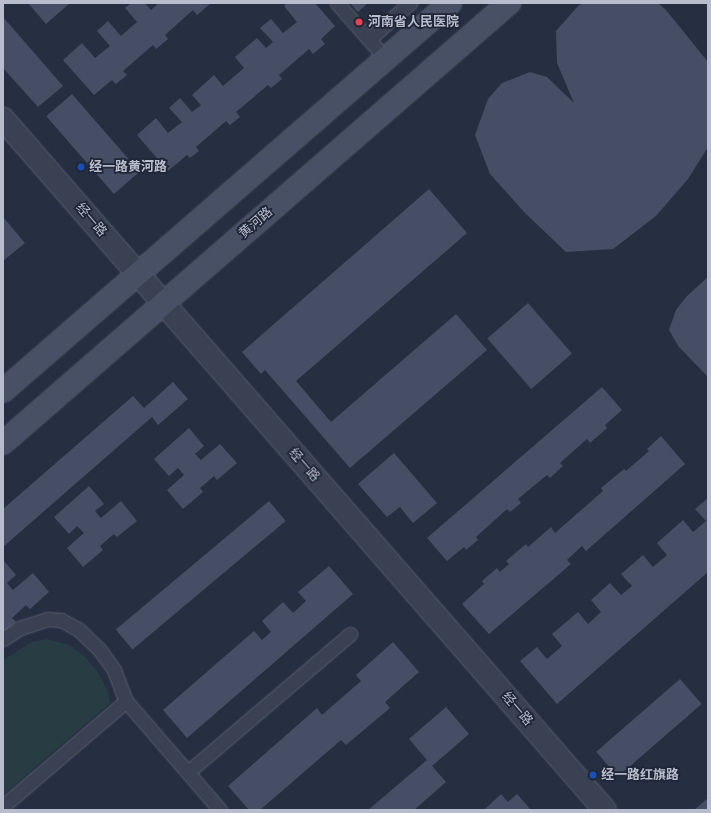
<!DOCTYPE html>
<meta charset="utf-8">
<style>
body{margin:0}
#map{position:relative;width:711px;height:813px;overflow:hidden;background:#262f42;font-family:"Asap Condensed","Noto Sans SC",sans-serif}
div>[style]{position:absolute}
.green>*{inset:0;background:#283d43}
.building>*{inset:0;background:#454e64;transform-origin:0 0}
.roads{filter:drop-shadow(0 0 1px #585f6f) drop-shadow(0 0 1px #585f6f)}
.lane>*{height:13px;margin:-6.5px;padding:0 6.5px;transform-origin:6.5px;border-radius:6.5px;background:#3a4152}
.street>*{height:22px;margin:-11px;padding:0 11px;transform-origin:11px;border-radius:11px;background:#3a4152}
.secondary>*{height:22px;margin:-11px;padding:0 11px;transform-origin:11px;border-radius:11px;background:#485065}
.dots>*{width:11px;height:11px;translate:-50% -50%;box-sizing:border-box;border:2px solid #1f2637;border-radius:50%}
span{translate:-50% -50%;white-space:nowrap;text-align:center;line-height:1.15;-webkit-text-stroke:3.5px #1f2637;paint-order:stroke}
.poi-label{font-size:13px;color:#b7bdcc;font-weight:700}
.left{translate:0 -50%;text-align:left}
.street-label{font-size:13px;color:#b7bdcc}
.frame{position:absolute;inset:0;border:4px solid #b7bdcc;pointer-events:none}
</style>
<div id="map">
<div class="green">
<div style="clip-path:polygon(47px 639px,69px 645px,83px 655px,97px 671px,108px 691px,110px 703px,3px 795px,3px 660px,32px 642px)"></div>
</div>
<div class="building">
<div style="clip-path:polygon(28px 3px,70px 3px,46px 24px)"></div>
<div style="clip-path:polygon(131px 3px,145px 3px,151px 10px,159px 3px,211px 3px,197px 15px,193px 10px,165px 35px,168px 39px,156px 49px,153px 45px,123px 71px,127px 75px,116px 84px,112px 80px,94px 95px,63px 60px,82px 43px,95px 58px,110px 46px,97px 31px,108px 21px,121px 36px,137px 22px,125px 8px)"></div>
<div style="clip-path:polygon(287px 3px,315px 3px,335px 26px,321px 39px,325px 44px,313px 54px,309px 49px,279px 75px,282px 79px,271px 88px,268px 85px,236px 112px,240px 117px,230px 125px,226px 121px,196px 147px,199px 151px,190px 158px,187px 155px,168px 171px,137px 135px,156px 118px,168px 133px,182px 122px,169px 108px,180px 98px,192px 112px,201px 105px,192px 95px,214px 75px,223px 86px,244px 68px,235px 57px,257px 38px,266px 48px,273px 42px,260px 28px,271px 19px,283px 33px,297px 22px,284px 6px)"></div>
<div style="clip-path:polygon(350px 3px,368px 3px,358px 12px)"></div>
<div style="clip-path:polygon(583px 3px,658px 3px,666px 10px,708px 62px,708px 147px,688px 179px,656px 216px,613px 249px,566px 252px,525px 213px,490px 174px,475px 135px,488px 99px,502px 83px,530px 72px,547px 77px,574px 103px,557px 63px,556px 31px,578px 6px)"></div>
<div style="clip-path:polygon(3px 17px,63px 86px,38px 107px,3px 68px)"></div>
<div style="left:72px;top:94px;width:103px;height:34px;rotate:49deg"></div>
<div style="clip-path:polygon(429px 189px,467px 233px,296px 381px,331px 422px,456px 314px,487px 350px,350px 468px,265px 370px,261px 374px,242px 352px)"></div>
<div style="clip-path:polygon(3px 217px,25px 243px,3px 261px)"></div>
<div style="clip-path:polygon(708px 277px,708px 377px,679px 347px,669px 330px,676px 310px,687px 296px)"></div>
<div style="left:528px;top:303px;width:67px;height:54px;rotate:49deg"></div>
<div style="clip-path:polygon(173px 382px,188px 399px,158px 425px,152px 417px,3px 547px,3px 509px,133px 396px,144px 408px)"></div>
<div style="clip-path:polygon(602px 387px,622px 410px,605px 425px,607px 428px,590px 443px,587px 439px,560px 463px,563px 466px,550px 478px,547px 475px,518px 499px,521px 503px,510px 512px,507px 509px,476px 537px,478px 540px,466px 550px,464px 547px,447px 561px,427px 538px)"></div>
<div style="clip-path:polygon(189px 428px,204px 446px,195px 454px,201px 460px,220px 444px,237px 463px,217px 480px,214px 476px,200px 488px,203px 492px,183px 509px,167px 490px,184px 475px,178px 468px,169px 476px,154px 459px)"></div>
<div style="clip-path:polygon(661px 436px,685px 464px,586px 551px,582px 546px,567px 560px,571px 564px,489px 634px,462px 604px,484px 584px,482px 581px,497px 568px,500px 572px,509px 564px,506px 561px,526px 544px,528px 547px,551px 527px,555px 533px,603px 491px,601px 488px,624px 469px,626px 471px,649px 451px,647px 449px)"></div>
<div style="clip-path:polygon(394px 453px,437px 503px,413px 523px,400px 507px,387px 517px,358px 484px)"></div>
<div style="clip-path:polygon(89px 486px,104px 504px,95px 511px,101px 518px,121px 501px,137px 521px,117px 537px,114px 534px,100px 546px,103px 550px,83px 567px,67px 548px,84px 533px,77px 526px,69px 534px,54px 517px)"></div>
<div style="clip-path:polygon(708px 498px,708px 572px,557px 704px,520px 661px,537px 647px,547px 659px,562px 646px,552px 634px,578px 612px,588px 624px,601px 612px,591px 600px,610px 583px,621px 595px,632px 586px,621px 574px,643px 555px,653px 567px,667px 555px,657px 543px,683px 520px,693px 532px,706px 521px,695px 509px)"></div>
<div style="left:269px;top:501px;width:26px;height:200px;rotate:50deg"></div>
<div style="clip-path:polygon(3px 560px,16px 575px,7px 583px,13px 590px,33px 573px,49px 592px,30px 609px,26px 605px,12px 618px,16px 622px,3px 633px)"></div>
<div style="clip-path:polygon(329px 566px,353px 594px,187px 738px,163px 710px,254px 631px,262px 640px,271px 632px,262px 621px,283px 602px,293px 613px,306px 601px,298px 592px)"></div>
<div style="clip-path:polygon(393px 642px,419px 672px,385px 702px,390px 708px,346px 745px,341px 740px,260px 810px,249px 810px,228px 786px,317px 708px,322px 715px,361px 681px,356px 675px)"></div>
<div style="left:680px;top:679px;width:33px;height:111px;rotate:49deg"></div>
<div style="clip-path:polygon(446px 707px,469px 734px,432px 766px,446px 782px,414px 810px,368px 810px,427px 760px,409px 739px)"></div>
<div style="clip-path:polygon(501px 794px,508px 802px,517px 794px,531px 810px,486px 810px,485px 809px)"></div>
<div style="clip-path:polygon(708px 798px,708px 810px,694px 810px)"></div>
</div>
<div class="roads">
<div class="lane">
<div style="left:337px;top:3px;width:74px;rotate:48.8deg"></div>
<div style="left:369px;top:39px;width:55px;rotate:-41.3deg"></div>
<div style="left:3px;top:639px;width:20px;rotate:-33deg"></div>
<div style="left:20px;top:628px;width:28px;rotate:-18deg"></div>
<div style="left:47px;top:619px;width:14px;rotate:4deg"></div>
<div style="left:61px;top:620px;width:19px;rotate:28deg"></div>
<div style="left:78px;top:629px;width:29px;rotate:44deg"></div>
<div style="left:99px;top:649px;width:26px;rotate:54deg"></div>
<div style="left:114px;top:670px;width:33px;rotate:69deg"></div>
<div style="left:126px;top:701px;width:162px;rotate:139.5deg"></div>
<div style="left:126px;top:701px;width:144px;rotate:49.2deg"></div>
<div style="left:188px;top:772px;width:213px;rotate:-40.4deg"></div>
</div>
<div class="street">
<div style="left:3px;top:119px;width:916px;rotate:48.94deg"></div>
</div>
<div class="secondary">
<div style="left:3px;top:391px;width:592px;rotate:-40.96deg"></div>
<div style="left:3px;top:443px;width:671px;rotate:-41.01deg"></div>
</div>
</div>
<div class="dots">
<div style="left:359px;top:22px;background:#e0444e"></div>
<div style="left:81px;top:167px;background:#1a4fb4"></div>
<div style="left:593px;top:775px;background:#1a4fb4"></div>
</div>
<div class="poi-label">
<span class="left" style="left:368px;top:22px">河南省人民医院</span>
<span class="left" style="left:89px;top:167px">经一路黄河路</span>
<span class="left" style="left:601px;top:775px">经一路红旗路</span>
</div>
<div class="street-label">
<span style="left:91px;top:220px;rotate:49deg">经一路</span>
<span style="left:256px;top:223px;rotate:-41deg">黄河路</span>
<span style="left:304px;top:465px;rotate:49deg">经一路</span>
<span style="left:517px;top:709px;rotate:49deg">经一路</span>
</div>
<div class="frame"></div>
</div>
